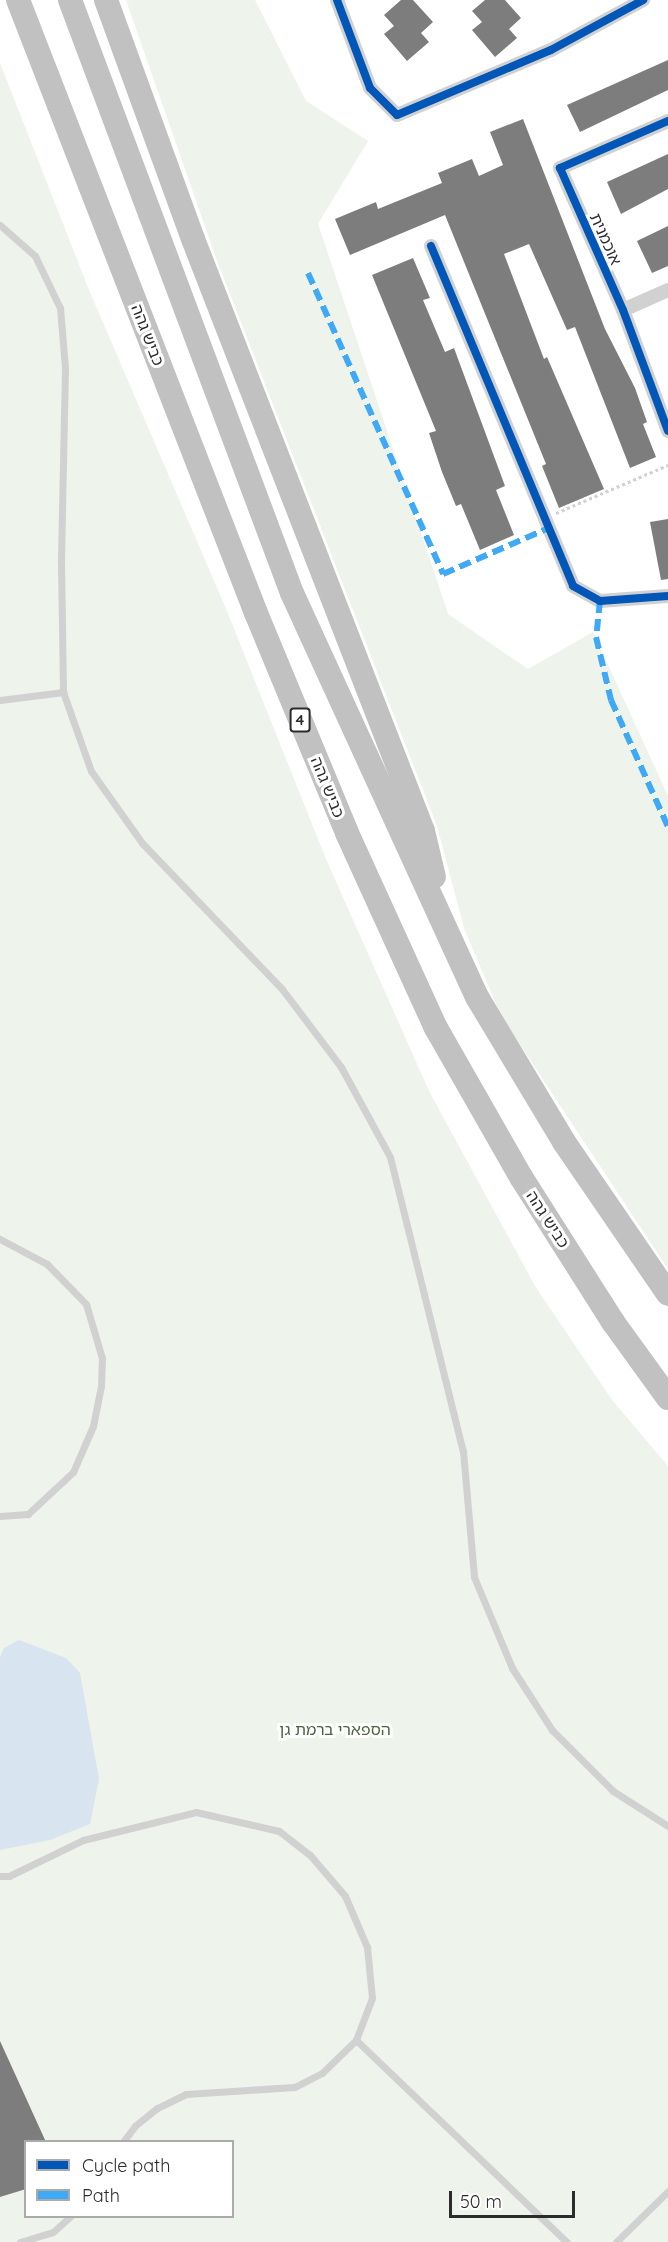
<!DOCTYPE html>
<meta charset="utf-8">
<style>
body{margin:0}
#map{position:relative;width:668px;height:2242px;overflow:hidden;background:#fff;font-family:Quicksand,"Noto Sans Hebrew",sans-serif}
div>[style]{position:absolute}
.green>*{inset:0;background:#eef3eb}
.water>*{inset:0;background:#d8e4ef}
.building>*{inset:0;background:#7d7d7d}
.path>*{height:3px;margin-top:-1.5px;transform-origin:0;background:repeating-linear-gradient(90deg,#d1d1d1 0 3px,transparent 0 6px)}
.service>*{height:7px;margin:-3.5px;padding:0 3.5px;transform-origin:3.5px;border-radius:3.5px;background:#d1d1d1}
.minor>*{height:14px;margin:-7px;padding:0 7px;transform-origin:7px;border-radius:7px;background:#d1d1d1}
.trunk>*{height:24px;margin:-12px;padding:0 12px;transform-origin:12px;border-radius:12px;background:#c1c1c1}
.quiet>*{height:6px;margin-top:-3px;transform-origin:0;background:repeating-linear-gradient(90deg,#3fa9f5 0 12px,transparent 0 18px)}
.cycleway>*{height:8px;margin:-4px;padding:0 4px;transform-origin:4px;border-radius:4px;background:#0057b8}
span{translate:-50% -50%;white-space:nowrap;text-align:center;line-height:1.15;-webkit-text-stroke:6px #fff;paint-order:stroke}
.shield-label span{padding:2px 4px;background:#fff;border:2px solid;border-radius:4px;-webkit-text-stroke-width:0}
.shield-label{font-size:15px;color:#2c2c2c;font-weight:700}
.street-label{font-size:16px;color:#2c2c2c}
.park-label{font-size:16px;color:#4b643e}
.legend{position:absolute;left:24px;top:2140px;width:210px;height:78px;box-sizing:border-box;background:#fff;border:2px solid #ababab;margin:0;padding:8px 10px;list-style:none;font-size:18px;color:#2c2c2c}
.legend li{display:flex;align-items:center;gap:12px;height:30px}
.legend b{width:30px;border:2px solid #ababab}
.scale{position:absolute;left:449px;top:2191px;width:126px;height:27px;box-sizing:border-box;border:3px solid #2c2c2c;border-top:0;padding-left:8px;font-size:18px;line-height:21px;white-space:nowrap;color:#2c2c2c;-webkit-text-stroke:4px #fff;paint-order:stroke}
</style>
<div id="map">
<div class="green">
<div style="clip-path:polygon(126px 0,255px 0,306px 101px,368px 141px,318px 224px,448px 614px,528px 669px,593px 632px,668px 796px,668px 1269px,501px 1016px,464px 928px,437px 826px,216px 258px)"></div>
<div style="clip-path:polygon(0 63px,89px 290px,227px 611px,326px 859px,429px 1091px,535px 1286px,612px 1400px,668px 1466px,668px 2242px,0 2242px,0 2197px,25px 2189px,26px 2216px,232px 2216px,232px 2142px,46px 2141px,0 2043px)"></div>
</div>
<div class="water">
<div style="clip-path:polygon(19px 1640px,66px 1658px,80px 1673px,99px 1779px,90px 1824px,50px 1840px,0 1850px,0 1657px,4px 1648px)"></div>
</div>
<div class="building">
<div style="clip-path:polygon(401px 0,413px 0,433px 22px,421px 33px,429px 42px,407px 61px,384px 34px,394px 26px,384px 15px)"></div>
<div style="clip-path:polygon(485px 0,505px 0,521px 18px,509px 29px,517px 38px,495px 57px,472px 30px,482px 22px,472px 11px)"></div>
<div style="clip-path:polygon(668px 60px,668px 90px,580px 132px,567px 105px)"></div>
<div style="clip-path:polygon(523px 119px,605px 329px,635px 388px,647px 422px,643px 424px,656px 457px,630px 468px,575px 327px,567px 330px,529px 244px,504px 254px,544px 359px,547px 357px,604px 489px,559px 508px,542px 466px,546px 464px,445px 215px,350px 255px,335px 219px,376px 202px,378px 209px,442px 183px,438px 173px,472px 159px,479px 176px,503px 165px,490px 132px)"></div>
<div style="clip-path:polygon(668px 154px,668px 189px,621px 214px,607px 182px)"></div>
<div style="clip-path:polygon(668px 226px,668px 266px,652px 273px,637px 241px)"></div>
<div style="clip-path:polygon(413px 258px,430px 298px,423px 300px,445px 352px,454px 348px,505px 486px,496px 490px,514px 535px,480px 550px,461px 504px,456px 506px,442px 472px,429px 433px,436px 431px,372px 275px)"></div>
<div style="clip-path:polygon(668px 519px,668px 579px,661px 580px,650px 522px)"></div>
<div style="clip-path:polygon(0 2041px,46px 2142px,26px 2142px,26px 2189px,0 2197px)"></div>
</div>
<div class="path">
<div style="left:556px;top:513px;width:122px;rotate:-23.2deg"></div>
</div>
<div class="service">
<div style="left:0;top:225px;width:47px;rotate:41.5deg"></div>
<div style="left:35px;top:256px;width:58px;rotate:64.3deg"></div>
<div style="left:60px;top:308px;width:60px;rotate:85.2deg"></div>
<div style="left:65px;top:368px;width:195px;rotate:91.2deg"></div>
<div style="left:61px;top:563px;width:129px;rotate:89.1deg"></div>
<div style="left:63px;top:692px;width:84px;rotate:70.5deg"></div>
<div style="left:91px;top:771px;width:88px;rotate:54.7deg"></div>
<div style="left:142px;top:843px;width:202px;rotate:46.2deg"></div>
<div style="left:282px;top:989px;width:98px;rotate:52.9deg"></div>
<div style="left:341px;top:1067px;width:102px;rotate:61.4deg"></div>
<div style="left:390px;top:1157px;width:303px;rotate:76.1deg"></div>
<div style="left:463px;top:1451px;width:126px;rotate:85deg"></div>
<div style="left:474px;top:1577px;width:99px;rotate:67.3deg"></div>
<div style="left:512px;top:1668px;width:74px;rotate:57.2deg"></div>
<div style="left:552px;top:1730px;width:86px;rotate:45deg"></div>
<div style="left:613px;top:1791px;width:65px;rotate:32.5deg"></div>
<div style="left:0;top:700px;width:64px;rotate:-7.2deg"></div>
<div style="left:0;top:1239px;width:53px;rotate:28deg"></div>
<div style="left:47px;top:1264px;width:56px;rotate:45.7deg"></div>
<div style="left:86px;top:1304px;width:56px;rotate:73.5deg"></div>
<div style="left:102px;top:1358px;width:28px;rotate:92deg"></div>
<div style="left:101px;top:1386px;width:41px;rotate:101.3deg"></div>
<div style="left:93px;top:1426px;width:50px;rotate:113.5deg"></div>
<div style="left:73px;top:1472px;width:62px;rotate:137deg"></div>
<div style="left:28px;top:1514px;width:28px;rotate:176deg"></div>
<div style="left:0;top:1876px;width:9px"></div>
<div style="left:9px;top:1876px;width:82px;rotate:-25.9deg"></div>
<div style="left:83px;top:1840px;width:116px;rotate:-13.9deg"></div>
<div style="left:196px;top:1812px;width:85px;rotate:12.9deg"></div>
<div style="left:279px;top:1831px;width:39px;rotate:38deg"></div>
<div style="left:310px;top:1855px;width:54px;rotate:49.5deg"></div>
<div style="left:345px;top:1896px;width:56px;rotate:66.7deg"></div>
<div style="left:367px;top:1947px;width:51px;rotate:84.4deg"></div>
<div style="left:372px;top:1998px;width:45px;rotate:110.9deg"></div>
<div style="left:356px;top:2040px;width:47px;rotate:135.9deg"></div>
<div style="left:322px;top:2073px;width:31px;rotate:153deg"></div>
<div style="left:294px;top:2087px;width:108px;rotate:176.3deg"></div>
<div style="left:186px;top:2094px;width:32px;rotate:154deg"></div>
<div style="left:157px;top:2108px;width:28px;rotate:141deg"></div>
<div style="left:135px;top:2126px;width:20px;rotate:127deg"></div>
<div style="left:356px;top:2040px;width:292px;rotate:43.8deg"></div>
<div style="left:20px;top:2242px;width:34px;rotate:-17deg"></div>
<div style="left:53px;top:2232px;width:24px;rotate:-42deg"></div>
<div style="left:616px;top:2242px;width:73px;rotate:-44.4deg"></div>
</div>
<div class="minor">
<div style="left:337px;top:0;width:94px;rotate:69.4deg"></div>
<div style="left:370px;top:88px;width:38px;rotate:45deg"></div>
<div style="left:397px;top:115px;width:167px;rotate:-22.9deg"></div>
<div style="left:551px;top:50px;width:105px;rotate:-28.5deg"></div>
<div style="left:668px;top:121px;width:118px;rotate:156.5deg"></div>
<div style="left:560px;top:168px;width:155px;rotate:66.1deg"></div>
<div style="left:623px;top:310px;width:129px;rotate:69.6deg"></div>
<div style="left:431px;top:246px;width:368px;rotate:67.3deg"></div>
<div style="left:573px;top:586px;width:31px;rotate:29deg"></div>
<div style="left:600px;top:601px;width:68px;rotate:-4.2deg"></div>
<div style="left:623px;top:310px;width:49px;rotate:-24deg"></div>
</div>
<div class="trunk">
<div style="left:18px;top:0;width:658px;rotate:68.78deg"></div>
<div style="left:256px;top:613px;width:238px;rotate:67.5deg"></div>
<div style="left:347px;top:833px;width:214px;rotate:65.5deg"></div>
<div style="left:436px;top:1028px;width:172px;rotate:60.3deg"></div>
<div style="left:521px;top:1177px;width:172px;rotate:57.6deg"></div>
<div style="left:613px;top:1322px;width:94px;rotate:54.1deg"></div>
<div style="left:70px;top:0;width:633px;rotate:69.48deg"></div>
<div style="left:292px;top:593px;width:444px;rotate:65.4deg"></div>
<div style="left:477px;top:997px;width:169px;rotate:59deg"></div>
<div style="left:564px;top:1142px;width:184px;rotate:55.6deg"></div>
<div style="left:106px;top:0;width:254px;rotate:70deg"></div>
<div style="left:193px;top:239px;width:635px;rotate:68.77deg"></div>
<div style="left:423px;top:831px;width:47px;rotate:76.6deg"></div>
</div>
<div class="quiet">
<div style="left:308px;top:273px;width:330px;rotate:65.8deg"></div>
<div style="left:443px;top:574px;width:116px;rotate:-23.5deg"></div>
<div style="left:600px;top:601px;width:36px;rotate:96deg"></div>
<div style="left:596px;top:637px;width:65px;rotate:76.6deg"></div>
<div style="left:611px;top:700px;width:139px;rotate:65.8deg"></div>
</div>
<div class="cycleway">
<div style="left:337px;top:0;width:94px;rotate:69.4deg"></div>
<div style="left:370px;top:88px;width:38px;rotate:45deg"></div>
<div style="left:397px;top:115px;width:167px;rotate:-22.9deg"></div>
<div style="left:551px;top:50px;width:105px;rotate:-28.5deg"></div>
<div style="left:668px;top:121px;width:118px;rotate:156.5deg"></div>
<div style="left:560px;top:168px;width:155px;rotate:66.1deg"></div>
<div style="left:623px;top:310px;width:129px;rotate:69.6deg"></div>
<div style="left:431px;top:246px;width:368px;rotate:67.3deg"></div>
<div style="left:573px;top:586px;width:31px;rotate:29deg"></div>
<div style="left:600px;top:601px;width:68px;rotate:-4.2deg"></div>
</div>
<div class="shield-label">
<span style="left:300px;top:720px">4</span>
</div>
<div class="street-label">
<span style="left:606px;top:239px;rotate:66deg">אוכמנית</span>
<span style="left:148px;top:335px;rotate:69deg">כביש גהה</span>
<span style="left:328px;top:787px;rotate:68deg">כביש גהה</span>
<span style="left:548px;top:1219px;rotate:57deg">כביש גהה</span>
</div>
<div class="park-label">
<span style="left:335px;top:1729px">הספארי ברמת גן</span>
</div>
<ul class="legend">
<li><b style="height:8px;background:#0057b8"></b>Cycle path</li>
<li><b style="height:8px;background:#3fa9f5"></b>Path</li>
</ul>
<div class="scale">50 m</div>
</div>
